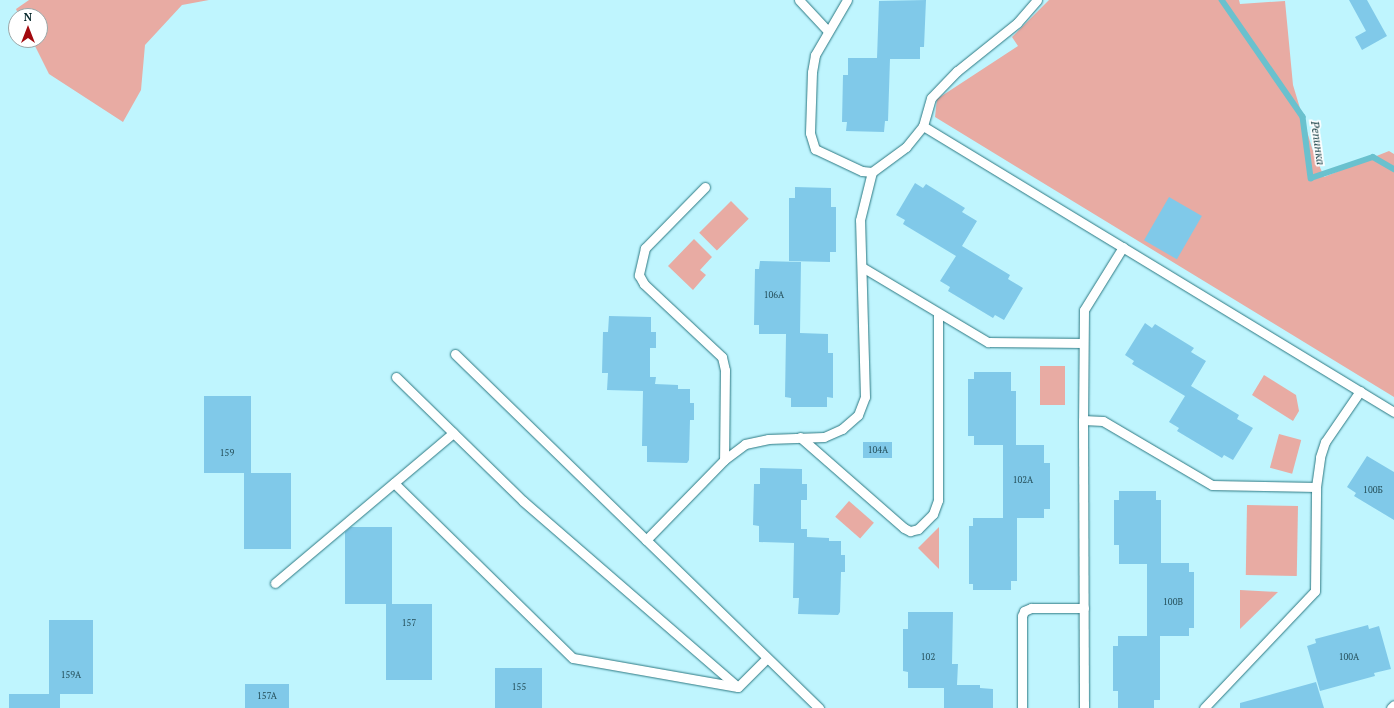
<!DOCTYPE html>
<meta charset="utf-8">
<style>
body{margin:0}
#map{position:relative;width:1394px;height:708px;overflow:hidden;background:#bff5fe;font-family:"PT Serif",serif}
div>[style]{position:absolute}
.green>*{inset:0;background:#e8aba3;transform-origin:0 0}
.stream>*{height:5.5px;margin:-2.75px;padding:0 2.75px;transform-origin:2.75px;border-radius:2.75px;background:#6ac1ce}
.building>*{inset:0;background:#80c9e9;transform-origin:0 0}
.roads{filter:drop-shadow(0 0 1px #2c7882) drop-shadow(0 0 1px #2c7882)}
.service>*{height:9px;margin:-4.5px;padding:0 4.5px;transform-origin:4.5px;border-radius:4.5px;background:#fff}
span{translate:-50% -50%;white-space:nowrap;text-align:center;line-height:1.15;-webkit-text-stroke:3.5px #fff;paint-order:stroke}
.number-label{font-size:9px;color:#244e59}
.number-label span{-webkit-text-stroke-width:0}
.water-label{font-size:12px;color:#0f393f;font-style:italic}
.north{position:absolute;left:8px;top:8px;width:40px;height:40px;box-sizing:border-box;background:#fff;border:1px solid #9ba8a9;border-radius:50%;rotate:0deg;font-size:11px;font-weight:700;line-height:16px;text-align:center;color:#052529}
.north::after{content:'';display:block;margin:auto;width:14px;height:18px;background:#a2090e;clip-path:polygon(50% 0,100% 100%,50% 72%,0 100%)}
</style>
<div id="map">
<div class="green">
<div style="clip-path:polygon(29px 0,209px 0,182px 5px,145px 45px,141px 90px,123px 122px,49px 74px,32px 40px,40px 40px,40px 16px,19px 16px,16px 9px)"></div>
<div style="clip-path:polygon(1049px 0,1239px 0,1240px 4px,1285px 1px,1293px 85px,1312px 148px,1324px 177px,1389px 151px,1394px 154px,1394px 397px,935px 117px,937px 99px,1018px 46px,1012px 37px)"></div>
<div style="left:731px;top:201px;width:25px;height:45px;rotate:45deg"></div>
<div style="clip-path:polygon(694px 239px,712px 257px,700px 270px,706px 275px,693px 290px,668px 266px)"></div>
<div style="left:1040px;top:366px;width:25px;height:39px"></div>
<div style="clip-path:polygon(1264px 375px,1296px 395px,1299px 411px,1293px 421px,1252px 395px)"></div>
<div style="left:1279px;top:434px;width:23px;height:35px;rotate:15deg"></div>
<div style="left:849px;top:501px;width:33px;height:21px;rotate:41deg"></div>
<div style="left:1247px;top:505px;width:51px;height:70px;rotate:1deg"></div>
<div style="clip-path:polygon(939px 527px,939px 569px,918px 548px)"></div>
<div style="clip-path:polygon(1240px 590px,1278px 592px,1240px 629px)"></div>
</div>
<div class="stream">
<div style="left:1222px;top:0;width:142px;rotate:55.3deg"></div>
<div style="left:1303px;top:117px;width:62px;rotate:82.5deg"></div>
<div style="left:1311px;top:178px;width:65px;rotate:-18.7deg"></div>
<div style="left:1373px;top:157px;width:24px;rotate:30deg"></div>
</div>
<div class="building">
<div style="clip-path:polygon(926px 0,924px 47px,920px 47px,920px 59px,890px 59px,888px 121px,885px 121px,884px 132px,846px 131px,847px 122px,842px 122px,843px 75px,848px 75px,848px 58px,877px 58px,879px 1px)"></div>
<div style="clip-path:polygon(1349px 0,1367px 0,1387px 36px,1362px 50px,1355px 37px,1366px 31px)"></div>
<div style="clip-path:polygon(915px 183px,923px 188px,926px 184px,965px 208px,962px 212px,977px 221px,962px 246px,1010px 275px,1008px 279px,1023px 288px,1004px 320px,995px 315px,993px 318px,948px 291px,950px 287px,940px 281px,956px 256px,903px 224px,905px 220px,896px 215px)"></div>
<div style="clip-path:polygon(795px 187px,831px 188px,831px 207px,836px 207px,836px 252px,830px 252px,830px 262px,789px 261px,789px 198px,795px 198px)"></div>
<div style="left:1169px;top:197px;width:38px;height:50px;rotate:30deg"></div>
<div style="clip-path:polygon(760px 261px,801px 262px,800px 333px,828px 334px,828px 353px,833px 353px,833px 398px,827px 397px,827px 407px,791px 407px,791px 398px,785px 397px,786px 334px,759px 334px,759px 325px,754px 325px,755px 269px,759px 269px)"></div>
<div style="clip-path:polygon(609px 316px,651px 317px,651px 332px,656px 332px,656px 348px,650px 348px,650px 377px,656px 377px,655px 384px,678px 385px,678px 389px,690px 389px,690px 403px,694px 403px,694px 420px,690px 420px,689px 460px,687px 463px,647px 462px,647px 446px,642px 446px,643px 391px,607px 390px,608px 373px,602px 373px,603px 332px,608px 332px)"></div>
<div style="clip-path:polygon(1145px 323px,1152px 328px,1155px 324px,1194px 348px,1191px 352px,1206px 361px,1191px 386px,1239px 415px,1237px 419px,1253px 428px,1233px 460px,1224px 455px,1222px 458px,1177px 431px,1179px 428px,1169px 422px,1185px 396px,1132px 364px,1134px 361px,1125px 355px)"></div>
<div style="clip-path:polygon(974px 372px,1011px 372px,1011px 391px,1016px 391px,1016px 445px,1044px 445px,1044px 463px,1050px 463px,1050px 509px,1044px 509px,1044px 518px,1017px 518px,1017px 581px,1011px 581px,1011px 590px,973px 590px,973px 584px,969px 584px,969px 526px,973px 526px,973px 518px,1003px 518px,1003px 445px,974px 445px,974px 436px,968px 436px,968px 379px,974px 379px)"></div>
<div style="clip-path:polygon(204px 396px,251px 396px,251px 473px,291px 473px,291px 549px,244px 549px,244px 473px,204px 473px)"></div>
<div style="left:863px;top:442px;width:29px;height:16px"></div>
<div style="clip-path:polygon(1367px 456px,1394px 472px,1394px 520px,1354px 496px,1356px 493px,1347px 487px)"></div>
<div style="clip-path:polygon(760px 468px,802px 469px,802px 484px,807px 484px,807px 500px,801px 500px,801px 529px,807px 529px,807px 537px,829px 538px,829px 541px,841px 541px,841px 555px,845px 555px,845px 572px,841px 572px,840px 612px,838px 615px,798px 614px,799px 598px,793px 598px,794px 543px,759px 542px,759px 526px,753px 525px,754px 484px,760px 484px)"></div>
<div style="clip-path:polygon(1119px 491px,1156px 491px,1156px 500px,1161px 500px,1161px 563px,1189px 563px,1189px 572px,1194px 572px,1194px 628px,1189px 628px,1189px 636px,1147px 636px,1147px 564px,1119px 564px,1119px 545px,1114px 545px,1114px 500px,1119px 500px)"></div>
<div style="clip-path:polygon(351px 527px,392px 527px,392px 604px,432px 604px,432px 680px,386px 680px,386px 604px,345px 604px,345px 532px)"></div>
<div style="clip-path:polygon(908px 612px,953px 612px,952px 664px,958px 664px,957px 685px,980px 685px,980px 688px,993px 689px,993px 708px,944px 708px,944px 688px,908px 688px,908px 672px,903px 671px,903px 629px,908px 629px)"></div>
<div style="left:49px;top:620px;width:44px;height:74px"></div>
<div style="clip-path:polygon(1368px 625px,1369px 629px,1379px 626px,1391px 669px,1374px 673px,1375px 676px,1320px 691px,1307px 646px,1316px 643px,1315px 639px)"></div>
<div style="clip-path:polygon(1118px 636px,1160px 636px,1160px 700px,1154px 700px,1154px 708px,1118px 708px,1118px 691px,1113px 691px,1113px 646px,1118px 646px)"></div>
<div style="left:495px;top:668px;width:47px;height:40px"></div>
<div style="clip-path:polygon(1316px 682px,1324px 708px,1240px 708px,1240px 703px)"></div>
<div style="left:245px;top:684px;width:44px;height:24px"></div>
<div style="left:9px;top:694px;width:51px;height:14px"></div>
</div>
<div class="roads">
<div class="service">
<div style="left:799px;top:0;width:41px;rotate:47deg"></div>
<div style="left:847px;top:0;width:64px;rotate:120.2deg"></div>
<div style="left:815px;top:55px;width:17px;rotate:100deg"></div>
<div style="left:812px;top:72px;width:61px;rotate:91.9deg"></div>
<div style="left:810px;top:133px;width:17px;rotate:73deg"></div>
<div style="left:815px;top:149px;width:52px;rotate:25.1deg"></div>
<div style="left:862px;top:171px;width:10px;rotate:6deg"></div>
<div style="left:872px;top:172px;width:42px;rotate:-36.3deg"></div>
<div style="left:906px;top:147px;width:27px;rotate:-51deg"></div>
<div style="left:1037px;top:0;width:30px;rotate:131deg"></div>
<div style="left:1017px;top:23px;width:77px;rotate:141.3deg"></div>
<div style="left:957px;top:71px;width:37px;rotate:134deg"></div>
<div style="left:931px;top:98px;width:29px;rotate:106deg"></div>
<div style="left:923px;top:126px;width:551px;rotate:31.27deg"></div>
<div style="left:705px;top:187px;width:86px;rotate:134.5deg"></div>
<div style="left:645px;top:248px;width:28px;rotate:103deg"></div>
<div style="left:639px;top:275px;width:10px;rotate:61deg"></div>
<div style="left:644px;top:284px;width:107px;rotate:43.1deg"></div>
<div style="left:722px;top:357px;width:13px;rotate:77deg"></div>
<div style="left:725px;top:370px;width:90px;rotate:90.6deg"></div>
<div style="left:1123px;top:247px;width:74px;rotate:121.8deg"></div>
<div style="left:1084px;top:310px;width:110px;rotate:90.5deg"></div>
<div style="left:1083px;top:420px;width:20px;rotate:3deg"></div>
<div style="left:1103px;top:421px;width:126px;rotate:30.4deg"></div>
<div style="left:1212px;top:485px;width:104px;rotate:1.1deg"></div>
<div style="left:862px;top:267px;width:147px;rotate:30.8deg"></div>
<div style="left:988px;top:342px;width:95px;rotate:0.6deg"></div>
<div style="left:455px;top:354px;width:508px;rotate:44.2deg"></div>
<div style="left:396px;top:377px;width:177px;rotate:44.3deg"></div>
<div style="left:523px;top:501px;width:284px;rotate:40.9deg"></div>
<div style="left:738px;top:687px;width:41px;rotate:-45deg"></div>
<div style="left:1083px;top:420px;width:288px;rotate:89.8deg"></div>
<div style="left:800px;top:437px;width:138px;rotate:41.2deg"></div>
<div style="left:904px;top:528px;width:7px;rotate:27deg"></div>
<div style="left:910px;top:531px;width:8px;rotate:-14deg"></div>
<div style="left:918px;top:529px;width:21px;rotate:-45deg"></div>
<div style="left:933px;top:514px;width:15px;rotate:-70deg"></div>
<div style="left:938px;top:500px;width:187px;rotate:-90deg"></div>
<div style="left:394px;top:483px;width:250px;rotate:44.4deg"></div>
<div style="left:573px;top:658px;width:167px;rotate:10deg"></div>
<div style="left:646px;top:540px;width:112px;rotate:-45.7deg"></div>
<div style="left:724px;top:460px;width:26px;rotate:-37deg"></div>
<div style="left:745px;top:444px;width:24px;rotate:-12deg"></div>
<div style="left:768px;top:439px;width:56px;rotate:-2deg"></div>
<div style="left:824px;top:437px;width:20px;rotate:-24deg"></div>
<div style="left:842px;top:429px;width:21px;rotate:-41deg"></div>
<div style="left:858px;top:415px;width:19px;rotate:-69deg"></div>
<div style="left:865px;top:397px;width:177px;rotate:-91.6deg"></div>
<div style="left:860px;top:220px;width:49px;rotate:-76deg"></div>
<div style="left:275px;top:583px;width:233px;rotate:-40.1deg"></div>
<div style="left:1022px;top:708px;width:92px;rotate:-90deg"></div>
<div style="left:1022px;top:616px;width:5px;rotate:-68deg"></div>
<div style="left:1024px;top:611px;width:8px;rotate:-23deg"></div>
<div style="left:1031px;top:608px;width:53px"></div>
<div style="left:1204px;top:708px;width:161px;rotate:-46.5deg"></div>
<div style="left:1315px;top:591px;width:104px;rotate:-89.4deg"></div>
<div style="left:1316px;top:487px;width:30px;rotate:-82deg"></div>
<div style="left:1320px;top:457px;width:16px;rotate:-72deg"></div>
<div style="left:1325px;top:442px;width:62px;rotate:-55.5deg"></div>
<div style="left:1391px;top:708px;width:4px;rotate:-45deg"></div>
</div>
</div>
<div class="number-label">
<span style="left:774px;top:295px">106А</span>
<span style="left:878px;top:450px">104А</span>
<span style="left:227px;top:453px">159</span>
<span style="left:1023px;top:480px">102А</span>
<span style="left:1373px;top:490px">100Б</span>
<span style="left:1173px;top:602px">100В</span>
<span style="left:409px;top:623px">157</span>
<span style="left:928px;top:657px">102</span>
<span style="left:1349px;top:657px">100А</span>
<span style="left:71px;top:675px">159А</span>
<span style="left:519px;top:687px">155</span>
<span style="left:267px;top:696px">157А</span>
</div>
<div class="water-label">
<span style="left:1318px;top:143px;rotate:82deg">Репинка</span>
</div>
<div class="north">N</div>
</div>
